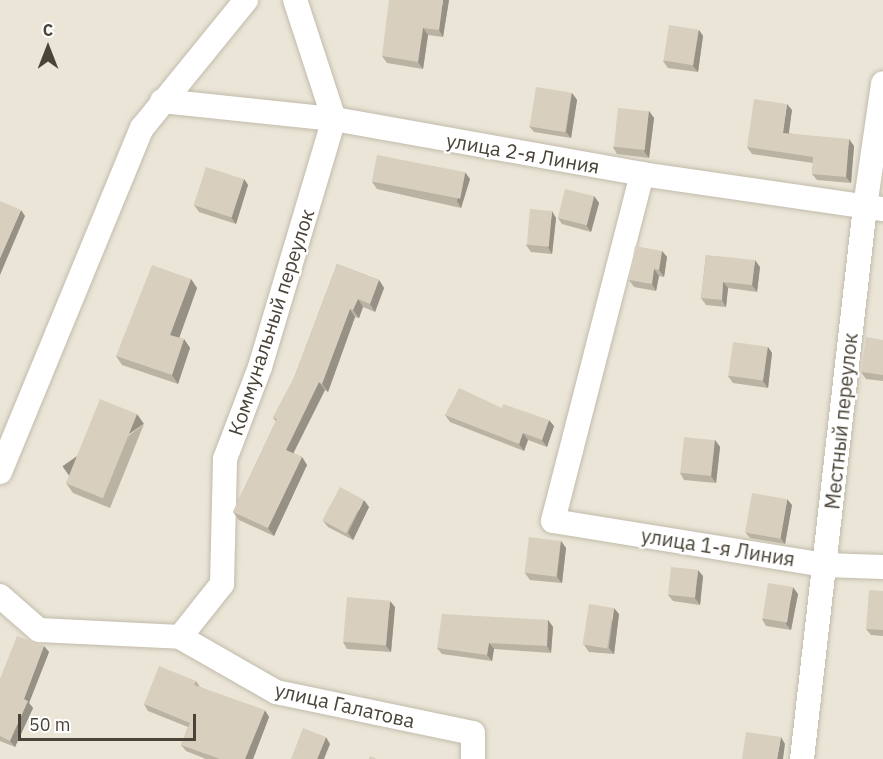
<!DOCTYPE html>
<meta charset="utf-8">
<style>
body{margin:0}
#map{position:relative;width:883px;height:759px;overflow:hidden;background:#f6f2ea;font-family:"IBM Plex Sans",sans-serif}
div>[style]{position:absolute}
.residential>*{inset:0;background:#eae5d7;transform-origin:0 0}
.roads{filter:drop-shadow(0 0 2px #c2bbab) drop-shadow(0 0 2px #c2bbab)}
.minor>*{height:24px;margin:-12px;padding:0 12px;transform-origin:12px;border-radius:12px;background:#fff}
.wall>*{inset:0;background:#bab2a3}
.shaded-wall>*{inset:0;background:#979185;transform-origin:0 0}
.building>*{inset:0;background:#d8cfbe;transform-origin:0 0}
span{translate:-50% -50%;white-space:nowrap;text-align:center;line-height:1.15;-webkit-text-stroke:4.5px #fff;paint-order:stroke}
.street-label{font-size:20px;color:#4a4337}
.north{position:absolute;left:18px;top:18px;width:60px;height:60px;-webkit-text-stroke:4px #fff;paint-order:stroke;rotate:0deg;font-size:16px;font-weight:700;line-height:24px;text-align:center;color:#4a4337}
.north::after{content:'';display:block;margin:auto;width:21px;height:27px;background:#4a4337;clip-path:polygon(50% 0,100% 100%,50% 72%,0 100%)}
.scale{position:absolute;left:18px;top:714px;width:178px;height:27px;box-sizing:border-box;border:3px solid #4a4337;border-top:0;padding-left:8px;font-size:18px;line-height:21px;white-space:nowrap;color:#4a4337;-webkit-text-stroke:4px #fff;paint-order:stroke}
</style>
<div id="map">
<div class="residential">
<div style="left:0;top:0;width:883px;height:759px"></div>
</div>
<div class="roads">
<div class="minor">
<div style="left:162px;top:101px;width:173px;rotate:6deg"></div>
<div style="left:334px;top:119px;width:313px;rotate:10.1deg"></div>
<div style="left:642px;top:174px;width:244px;rotate:8.3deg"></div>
<div style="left:642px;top:174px;width:358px;rotate:104.4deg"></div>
<div style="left:553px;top:521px;width:276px;rotate:9.2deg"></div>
<div style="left:825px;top:565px;width:58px;rotate:2deg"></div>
<div style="left:0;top:472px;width:372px;rotate:-67.6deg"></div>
<div style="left:142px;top:128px;width:165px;rotate:-50.9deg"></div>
<div style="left:0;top:596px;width:52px;rotate:41.1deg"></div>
<div style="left:39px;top:630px;width:141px;rotate:2.8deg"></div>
<div style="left:180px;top:637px;width:111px;rotate:29.8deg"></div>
<div style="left:276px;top:692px;width:201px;rotate:11.8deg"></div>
<div style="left:473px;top:733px;width:26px;rotate:90deg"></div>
<div style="left:180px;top:637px;width:68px;rotate:-51.6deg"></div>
<div style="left:222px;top:584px;width:125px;rotate:-88.6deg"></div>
<div style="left:225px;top:459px;width:98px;rotate:-69.2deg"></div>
<div style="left:260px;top:367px;width:259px;rotate:-73.4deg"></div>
<div style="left:334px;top:119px;width:125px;rotate:-108.1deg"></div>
<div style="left:802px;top:759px;width:556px;rotate:-83.49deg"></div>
<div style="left:865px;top:207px;width:125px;rotate:-81.7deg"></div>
</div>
</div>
<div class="wall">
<div style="clip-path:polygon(449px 0,443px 37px,428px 35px,423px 69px,387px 63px,382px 56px)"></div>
<div style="clip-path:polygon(699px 30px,703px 36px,698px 72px,668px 68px,663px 61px)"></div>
<div style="clip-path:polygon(572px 93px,577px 100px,571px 138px,534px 132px,529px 126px)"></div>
<div style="clip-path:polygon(792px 110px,788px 133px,854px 146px,851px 183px,817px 180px,812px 174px,813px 163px,752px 154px,747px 147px)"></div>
<div style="clip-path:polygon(649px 111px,654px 118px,649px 158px,617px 154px,613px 147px)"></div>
<div style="clip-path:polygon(244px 179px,248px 185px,236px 224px,199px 212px,194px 205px)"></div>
<div style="clip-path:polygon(470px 179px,461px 208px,377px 189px,372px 182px)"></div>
<div style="clip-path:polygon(594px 196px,599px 203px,591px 232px,562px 224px,558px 218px)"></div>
<div style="clip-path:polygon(556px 218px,552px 254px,531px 252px,526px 245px)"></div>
<div style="clip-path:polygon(662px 251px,667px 257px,664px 277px,659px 276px,656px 291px,634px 287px,629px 280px)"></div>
<div style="clip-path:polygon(706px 255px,760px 267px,757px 292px,728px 288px,726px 307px,706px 305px,701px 298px)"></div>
<div style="clip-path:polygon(337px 264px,379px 280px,384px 288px,375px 312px,363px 307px,359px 318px,355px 317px,328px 392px,325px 390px,293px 453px,302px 457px,307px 465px,274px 536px,239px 520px,233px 512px,276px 421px,273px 418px,294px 378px)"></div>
<div style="clip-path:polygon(191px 279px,197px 288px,179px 338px,184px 339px,190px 348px,178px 384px,122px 365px,116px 356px)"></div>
<div style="clip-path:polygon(883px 340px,883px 381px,866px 379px,861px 372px)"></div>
<div style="clip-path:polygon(768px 347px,772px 353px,768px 388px,733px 383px,728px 376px)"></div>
<div style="clip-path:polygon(502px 408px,554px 426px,547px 447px,528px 440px,524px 451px,450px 422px,445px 415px)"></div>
<div style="clip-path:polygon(144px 424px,110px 508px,73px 493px,66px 483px)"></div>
<div style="clip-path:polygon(715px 440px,720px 447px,716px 483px,684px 480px,680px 473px)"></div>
<div style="clip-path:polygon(792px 505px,785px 544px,750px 538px,745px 532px)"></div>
<div style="clip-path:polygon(369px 507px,353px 540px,328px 527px,323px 521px)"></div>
<div style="clip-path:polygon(561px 541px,566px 548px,562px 583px,530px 580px,525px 573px)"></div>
<div style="clip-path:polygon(703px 576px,700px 605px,673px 601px,668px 595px)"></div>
<div style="clip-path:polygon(883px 591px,883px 636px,871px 635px,866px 629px)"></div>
<div style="clip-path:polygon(798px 594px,791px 630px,766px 626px,762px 619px)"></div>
<div style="clip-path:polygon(395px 607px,391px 652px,347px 649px,343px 642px)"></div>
<div style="clip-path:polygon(619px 614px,614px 654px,589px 652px,584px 645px)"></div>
<div style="clip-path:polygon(548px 620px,553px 627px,551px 653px,494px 649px,492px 661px,442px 654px,437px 648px)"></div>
<div style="clip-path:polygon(44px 646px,49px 652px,29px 703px,33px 708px,15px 747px,0 741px,0 679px)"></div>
<div style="clip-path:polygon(196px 681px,200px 687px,269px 717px,253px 759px,206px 759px,186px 751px,181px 745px,188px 727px,148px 711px,144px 704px)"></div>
</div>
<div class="shaded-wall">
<div style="clip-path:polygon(443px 0,449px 0,443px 37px,439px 30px)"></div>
<div style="clip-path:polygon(423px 28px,428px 35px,423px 69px,418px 62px)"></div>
<div style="clip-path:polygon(699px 30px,703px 36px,698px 72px,693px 66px)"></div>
<div style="clip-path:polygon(572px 93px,577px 100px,571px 138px,566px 132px)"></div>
<div style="clip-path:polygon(787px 104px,792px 110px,788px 140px,783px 133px)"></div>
<div style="clip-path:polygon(649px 111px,654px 118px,649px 158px,644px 151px)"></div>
<div style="clip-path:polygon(849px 139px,854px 146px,851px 183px,846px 177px)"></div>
<div style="clip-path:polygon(465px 172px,470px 179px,461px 208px,457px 201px)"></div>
<div style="clip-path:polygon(244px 179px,248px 185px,236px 224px,231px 217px)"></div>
<div style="clip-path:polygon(594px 196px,599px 203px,591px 232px,586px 225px)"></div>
<div style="clip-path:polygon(21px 210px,25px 216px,0 275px,0 258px)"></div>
<div style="clip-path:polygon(552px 211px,556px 218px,552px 254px,548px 247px)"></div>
<div style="clip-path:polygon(662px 251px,667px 257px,664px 277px,659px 270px)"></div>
<div style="clip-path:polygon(755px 260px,760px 267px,757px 292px,752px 285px)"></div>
<div style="clip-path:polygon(654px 269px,659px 276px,656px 291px,652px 284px)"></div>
<div style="clip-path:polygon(191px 279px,197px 288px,177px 344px,170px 335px)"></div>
<div style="clip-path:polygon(379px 280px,384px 288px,375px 312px,370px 304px)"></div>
<div style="clip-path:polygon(723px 282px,728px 288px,726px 307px,722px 300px)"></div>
<div style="clip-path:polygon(358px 299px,363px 307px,359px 318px,353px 310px)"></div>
<div style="clip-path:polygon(350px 309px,355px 317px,328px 392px,322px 384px)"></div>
<div style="clip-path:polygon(184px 339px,190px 348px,178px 384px,172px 375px)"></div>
<div style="clip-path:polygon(768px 347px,772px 353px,768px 388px,763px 381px)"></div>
<div style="clip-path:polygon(319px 382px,325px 390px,291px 458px,286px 450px)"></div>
<div style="left:137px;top:414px;width:12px;height:91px;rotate:55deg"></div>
<div style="clip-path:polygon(549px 420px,554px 426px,547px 447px,542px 440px)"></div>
<div style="clip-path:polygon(523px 433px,528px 440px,524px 451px,519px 444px)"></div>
<div style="clip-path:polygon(715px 440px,720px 447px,716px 483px,711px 476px)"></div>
<div style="clip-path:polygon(302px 457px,307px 465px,274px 536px,268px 528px)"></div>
<div style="clip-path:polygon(787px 499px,792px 505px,785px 544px,780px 537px)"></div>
<div style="clip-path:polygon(364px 500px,369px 507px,353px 540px,348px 533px)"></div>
<div style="clip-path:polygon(561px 541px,566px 548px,562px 583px,557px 577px)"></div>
<div style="clip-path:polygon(698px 570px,703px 576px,700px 605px,695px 598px)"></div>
<div style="clip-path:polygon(793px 587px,798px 594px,791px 630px,786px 624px)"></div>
<div style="clip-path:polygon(390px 601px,395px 607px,391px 652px,386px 646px)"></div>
<div style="clip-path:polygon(614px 608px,619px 614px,614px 654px,609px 648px)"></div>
<div style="clip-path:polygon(548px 620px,553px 627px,551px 653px,547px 646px)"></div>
<div style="clip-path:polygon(489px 643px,494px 649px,492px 661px,487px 655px)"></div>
<div style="clip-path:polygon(44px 646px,49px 652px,29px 703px,33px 708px,15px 747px,10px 741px,24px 699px)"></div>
<div style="clip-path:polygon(265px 710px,269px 717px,253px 759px,245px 759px)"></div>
<div style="clip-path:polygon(326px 737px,330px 744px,324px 759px,317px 759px)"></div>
<div style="clip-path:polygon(781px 737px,785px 744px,783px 759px,777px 759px)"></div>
</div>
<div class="building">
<div style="clip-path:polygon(389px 0,443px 0,439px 30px,423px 28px,418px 62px,382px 56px)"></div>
<div style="left:669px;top:25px;width:30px;height:36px;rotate:9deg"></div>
<div style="left:536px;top:87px;width:36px;height:40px;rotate:9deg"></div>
<div style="clip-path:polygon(754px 99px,787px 104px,783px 133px,849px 139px,846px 177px,812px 174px,813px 157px,747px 147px)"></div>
<div style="left:618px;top:108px;width:31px;height:39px;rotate:6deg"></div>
<div style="left:377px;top:155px;width:90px;height:27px;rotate:11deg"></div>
<div style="left:206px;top:167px;width:40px;height:40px;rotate:18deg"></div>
<div style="left:565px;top:189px;width:30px;height:30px;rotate:14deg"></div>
<div style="clip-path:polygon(0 201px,21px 210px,0 258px)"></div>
<div style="left:530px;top:209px;width:22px;height:36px;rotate:5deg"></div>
<div style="clip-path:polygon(635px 246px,662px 251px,659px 270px,654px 269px,652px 284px,629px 280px)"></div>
<div style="clip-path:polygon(706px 255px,755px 260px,752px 285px,723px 282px,722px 300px,701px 298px)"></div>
<div style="clip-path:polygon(337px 264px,379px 280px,370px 304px,358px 299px,353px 310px,350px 309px,322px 384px,319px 382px,286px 450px,302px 457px,268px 528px,233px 512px,277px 419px,273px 418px,294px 378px)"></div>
<div style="clip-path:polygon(152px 265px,191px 279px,170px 335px,184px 339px,172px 375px,116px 356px)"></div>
<div style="clip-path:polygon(866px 337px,883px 340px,883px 375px,861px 372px)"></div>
<div style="left:733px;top:342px;width:35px;height:34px;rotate:8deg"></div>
<div style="clip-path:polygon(459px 388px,502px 408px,503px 404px,549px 420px,542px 440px,523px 433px,519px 444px,445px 415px)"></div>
<div style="left:100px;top:399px;width:40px;height:91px;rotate:22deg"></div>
<div style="left:684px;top:437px;width:31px;height:36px;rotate:6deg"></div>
<div style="left:340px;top:487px;width:27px;height:38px;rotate:28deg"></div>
<div style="left:752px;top:493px;width:36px;height:40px;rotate:10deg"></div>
<div style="left:529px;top:537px;width:32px;height:36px;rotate:7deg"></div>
<div style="left:671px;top:567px;width:27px;height:28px;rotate:6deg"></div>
<div style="left:768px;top:583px;width:25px;height:36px;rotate:9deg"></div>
<div style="clip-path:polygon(869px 590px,883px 591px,883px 630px,866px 629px)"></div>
<div style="left:347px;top:597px;width:43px;height:45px;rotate:5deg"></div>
<div style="left:589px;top:604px;width:25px;height:41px;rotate:9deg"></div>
<div style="clip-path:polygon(442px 614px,548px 620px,547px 646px,489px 643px,487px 655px,437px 648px)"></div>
<div style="clip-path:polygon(17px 636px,44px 646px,24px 699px,28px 701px,10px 741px,0 736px,0 679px)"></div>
<div style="clip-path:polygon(159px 666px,196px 681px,194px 685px,265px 710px,245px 759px,220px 759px,181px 745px,190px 723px,144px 704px)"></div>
<div style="clip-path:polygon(303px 728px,326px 737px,317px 759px,291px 759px)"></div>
<div style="clip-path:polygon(746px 732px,781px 737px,777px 759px,742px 759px)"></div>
<div style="clip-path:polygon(370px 756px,377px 759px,369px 759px)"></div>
</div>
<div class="street-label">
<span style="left:523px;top:153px;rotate:10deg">улица 2-я Линия</span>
<span style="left:271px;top:322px;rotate:-72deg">Коммунальный переулок</span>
<span style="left:841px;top:421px;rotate:-84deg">Местный переулок</span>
<span style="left:718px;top:547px;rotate:9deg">улица 1-я Линия</span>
<span style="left:345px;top:705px;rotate:13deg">улица Галатова</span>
</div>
<div class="north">С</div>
<div class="scale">50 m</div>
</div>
